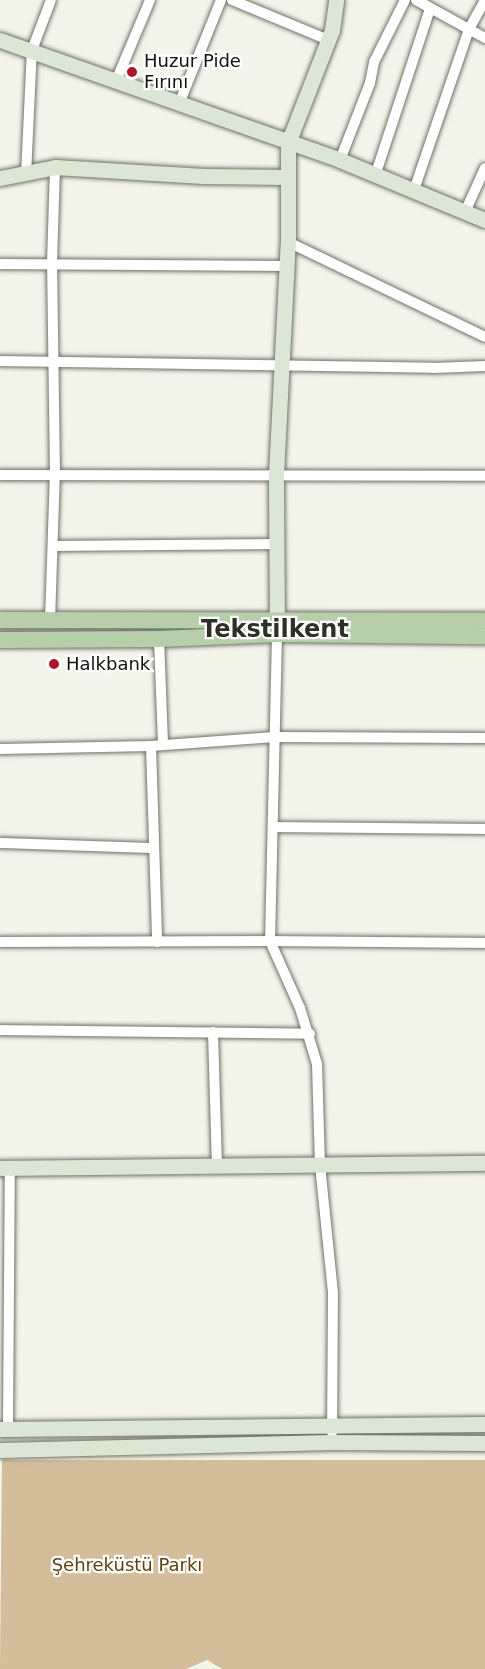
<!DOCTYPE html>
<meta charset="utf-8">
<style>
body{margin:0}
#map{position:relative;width:485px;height:1669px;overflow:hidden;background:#f3f5ea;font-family:"DejaVu Sans",sans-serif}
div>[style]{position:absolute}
.green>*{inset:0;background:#d4bd9a}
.roads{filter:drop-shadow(0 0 2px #707269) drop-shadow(0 0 2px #707269)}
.street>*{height:10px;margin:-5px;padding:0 5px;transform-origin:5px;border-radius:5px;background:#fff}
.secondary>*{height:15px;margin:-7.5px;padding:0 7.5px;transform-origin:7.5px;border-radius:7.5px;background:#dbe6d5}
.primary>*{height:16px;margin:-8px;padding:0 8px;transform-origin:8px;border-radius:8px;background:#b7ceab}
.dots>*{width:16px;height:16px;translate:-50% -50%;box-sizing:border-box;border:3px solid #fff;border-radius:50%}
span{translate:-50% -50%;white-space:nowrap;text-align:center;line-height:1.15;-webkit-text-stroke:4.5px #fff;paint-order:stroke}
.poi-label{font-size:18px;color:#11120e}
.left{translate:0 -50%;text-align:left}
.park-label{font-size:18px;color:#5d420d}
.district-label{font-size:24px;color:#2e2f27;font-weight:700}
</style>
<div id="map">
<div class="green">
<div style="clip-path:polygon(2px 1460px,485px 1460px,485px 1669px,222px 1669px,207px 1660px,186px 1669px,0 1669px)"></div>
</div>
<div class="roads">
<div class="street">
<div style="left:232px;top:0;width:104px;rotate:22.6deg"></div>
<div style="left:416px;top:0;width:79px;rotate:28.8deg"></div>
<div style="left:116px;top:81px;width:88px;rotate:-67.2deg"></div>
<div style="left:179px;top:104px;width:112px;rotate:-68deg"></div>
<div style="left:340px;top:160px;width:83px;rotate:-68.7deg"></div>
<div style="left:370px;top:83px;width:21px;rotate:-79deg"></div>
<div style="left:374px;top:62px;width:69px;rotate:-63.4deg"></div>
<div style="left:376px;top:173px;width:173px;rotate:-71.8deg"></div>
<div style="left:26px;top:175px;width:125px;rotate:-87.3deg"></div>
<div style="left:32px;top:50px;width:53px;rotate:-69.2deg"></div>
<div style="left:414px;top:190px;width:170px;rotate:-71.1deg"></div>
<div style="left:469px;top:29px;width:33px;rotate:-61deg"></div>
<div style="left:465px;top:212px;width:48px;rotate:-65.6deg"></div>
<div style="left:288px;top:242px;width:219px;rotate:25.7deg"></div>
<div style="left:0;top:264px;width:285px;rotate:0.4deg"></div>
<div style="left:0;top:361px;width:434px;rotate:0.9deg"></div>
<div style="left:434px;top:368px;width:51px;rotate:-2.2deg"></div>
<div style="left:0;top:475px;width:485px;rotate:0.1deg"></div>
<div style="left:54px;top:546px;width:222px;rotate:-0.5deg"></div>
<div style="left:50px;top:621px;width:147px;rotate:-88.1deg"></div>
<div style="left:55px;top:474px;width:211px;rotate:-90.8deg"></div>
<div style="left:52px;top:263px;width:96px;rotate:-88.2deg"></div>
<div style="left:277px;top:634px;width:307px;rotate:91.3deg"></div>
<div style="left:270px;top:941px;width:215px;rotate:0.5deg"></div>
<div style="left:159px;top:639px;width:106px;rotate:87.8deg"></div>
<div style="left:151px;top:746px;width:196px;rotate:88.2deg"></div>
<div style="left:0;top:749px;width:151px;rotate:-1.1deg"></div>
<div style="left:151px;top:746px;width:124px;rotate:-4.2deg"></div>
<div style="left:275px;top:737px;width:210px;rotate:0.3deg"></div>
<div style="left:274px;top:827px;width:211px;rotate:0.5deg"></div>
<div style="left:0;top:843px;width:153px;rotate:1.9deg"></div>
<div style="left:0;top:942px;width:270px;rotate:-0.2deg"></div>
<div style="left:270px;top:941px;width:73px;rotate:65.9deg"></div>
<div style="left:300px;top:1008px;width:59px;rotate:73.1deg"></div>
<div style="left:317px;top:1064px;width:101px;rotate:88.3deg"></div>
<div style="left:320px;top:1165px;width:129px;rotate:84.2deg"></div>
<div style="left:333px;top:1293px;width:139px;rotate:90.4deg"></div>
<div style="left:0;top:1030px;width:310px;rotate:0.7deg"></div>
<div style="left:213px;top:1032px;width:133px;rotate:88.3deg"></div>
<div style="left:8px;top:1428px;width:260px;rotate:-89.6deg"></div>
</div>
<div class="secondary">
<div style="left:0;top:40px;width:361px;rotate:19.4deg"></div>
<div style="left:340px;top:160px;width:157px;rotate:22.5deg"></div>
<div style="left:0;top:178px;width:56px;rotate:-11.3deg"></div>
<div style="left:55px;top:167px;width:149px;rotate:3.5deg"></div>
<div style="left:204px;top:176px;width:83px;rotate:0.7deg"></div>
<div style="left:277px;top:631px;width:156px;rotate:-90.4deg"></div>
<div style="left:276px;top:475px;width:233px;rotate:-87.1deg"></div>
<div style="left:288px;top:242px;width:99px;rotate:-90deg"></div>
<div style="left:288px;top:143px;width:121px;rotate:-68.7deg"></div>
<div style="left:332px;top:30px;width:30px;rotate:-82deg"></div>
<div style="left:0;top:1168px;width:485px;rotate:-0.6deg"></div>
<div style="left:0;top:1429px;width:485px;rotate:-0.6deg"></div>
<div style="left:0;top:1450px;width:332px;rotate:-1.4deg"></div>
<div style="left:332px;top:1442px;width:153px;rotate:0.4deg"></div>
</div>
<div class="primary">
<div style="left:0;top:620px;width:485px;rotate:0.1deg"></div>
<div style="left:0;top:640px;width:159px;rotate:-0.4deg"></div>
<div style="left:159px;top:639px;width:118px;rotate:-2.4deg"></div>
<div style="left:277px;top:634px;width:208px;rotate:0.6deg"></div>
</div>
</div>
<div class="dots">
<div style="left:132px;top:72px;background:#ac1728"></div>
<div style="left:54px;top:664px;background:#ac1728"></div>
</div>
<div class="poi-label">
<span class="left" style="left:144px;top:72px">Huzur Pide<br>Fırını</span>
<span class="left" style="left:66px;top:664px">Halkbank</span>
</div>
<div class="park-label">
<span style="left:127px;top:1565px">Şehreküstü Parkı</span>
</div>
<div class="district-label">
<span style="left:275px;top:630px">Tekstilkent</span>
</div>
</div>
